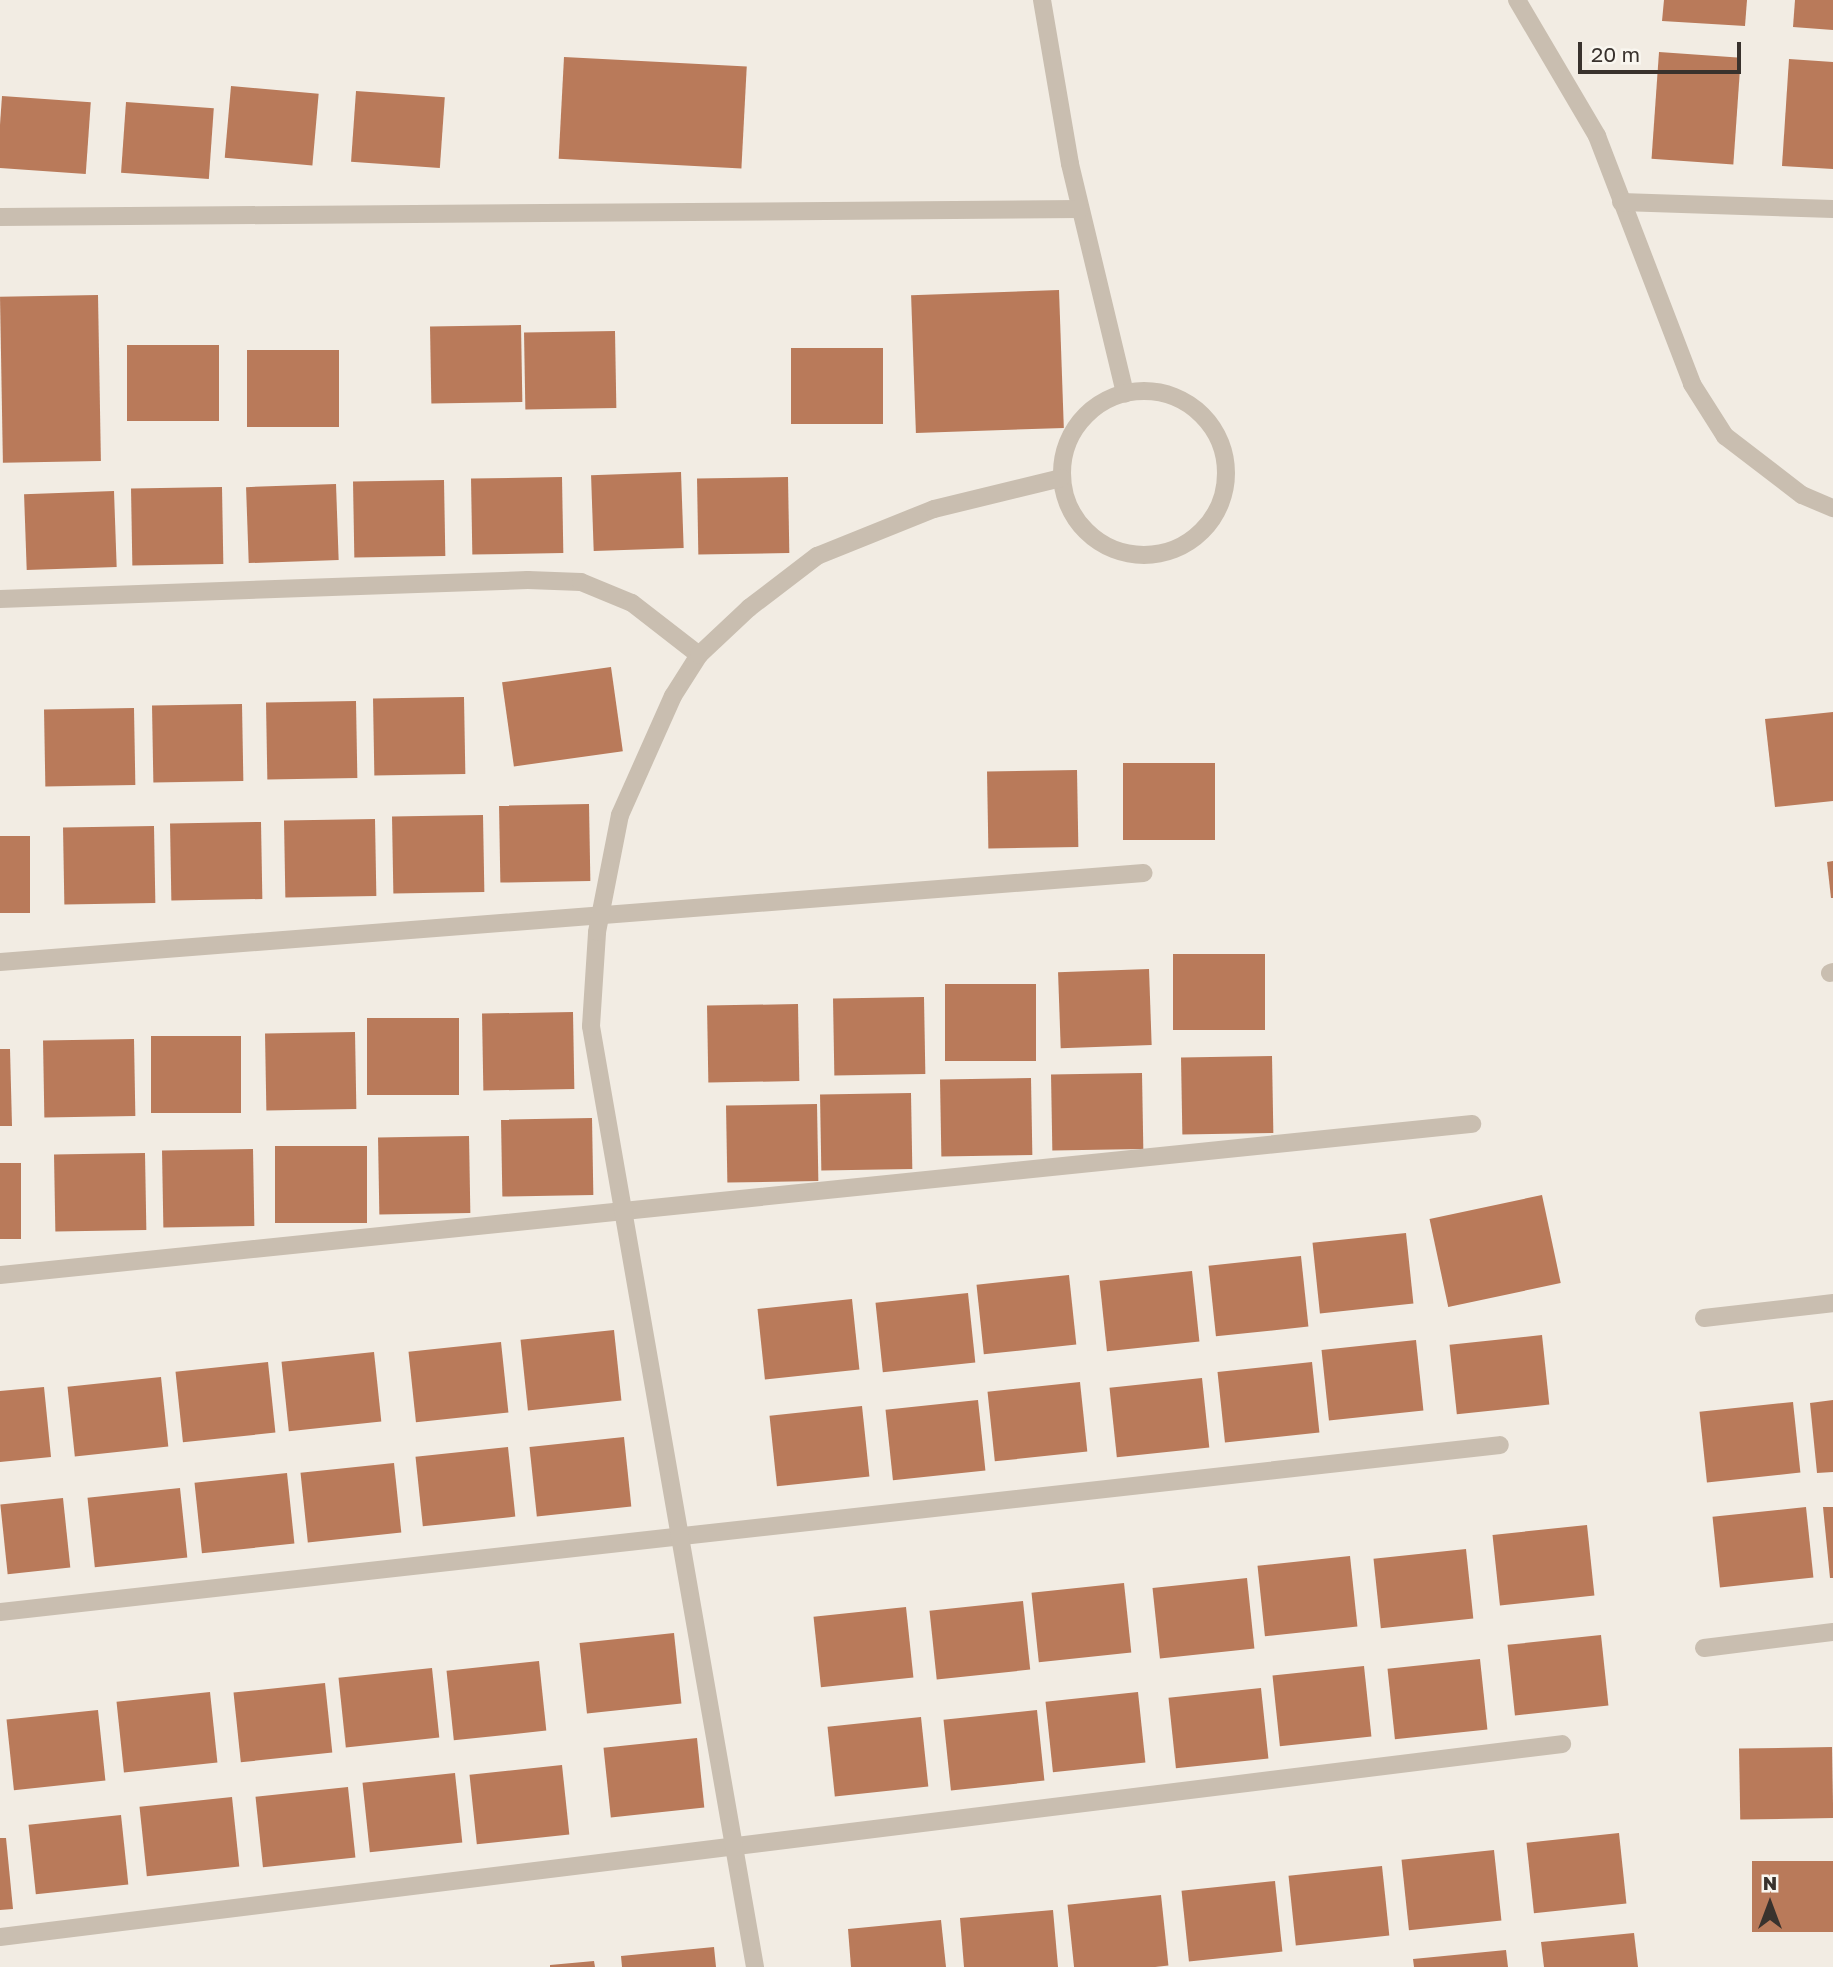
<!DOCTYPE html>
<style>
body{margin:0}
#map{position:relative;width:1833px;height:1967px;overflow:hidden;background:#f2ece3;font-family:"Golos Text",sans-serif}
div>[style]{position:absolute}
.building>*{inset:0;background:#b97a5a;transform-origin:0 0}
.minor>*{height:18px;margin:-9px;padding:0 9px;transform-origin:9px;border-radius:9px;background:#c9beb0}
.minor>.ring{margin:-9px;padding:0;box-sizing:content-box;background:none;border:18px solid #c9beb0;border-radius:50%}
span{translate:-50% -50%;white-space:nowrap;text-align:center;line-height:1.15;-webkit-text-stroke:5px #f9f6ef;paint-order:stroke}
.north{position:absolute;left:1735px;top:1869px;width:70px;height:70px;-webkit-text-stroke:5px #f9f6ef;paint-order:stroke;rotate:0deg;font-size:19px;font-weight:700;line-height:28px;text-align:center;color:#39322d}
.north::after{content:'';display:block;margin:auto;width:24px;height:32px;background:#39322d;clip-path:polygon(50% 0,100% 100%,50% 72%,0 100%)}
.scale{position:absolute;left:1578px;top:42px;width:163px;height:32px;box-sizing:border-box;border:4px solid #39322d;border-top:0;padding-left:9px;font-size:21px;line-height:24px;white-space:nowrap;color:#39322d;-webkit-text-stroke:5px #f9f6ef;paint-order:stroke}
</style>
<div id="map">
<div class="building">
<div style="clip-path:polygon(1664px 0,1747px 0,1745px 26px,1662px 21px)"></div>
<div style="clip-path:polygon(1795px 0,1833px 0,1833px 30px,1793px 27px)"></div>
<div style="left:1659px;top:52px;width:82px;height:107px;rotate:4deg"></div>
<div style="left:564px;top:57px;width:183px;height:102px;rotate:3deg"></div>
<div style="clip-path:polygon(1789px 59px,1833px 62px,1833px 169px,1782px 166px)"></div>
<div style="left:231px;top:86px;width:88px;height:72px;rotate:5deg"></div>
<div style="left:356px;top:91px;width:89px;height:71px;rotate:4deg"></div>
<div style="left:2px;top:96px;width:89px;height:72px;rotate:4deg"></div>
<div style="left:126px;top:102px;width:88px;height:71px;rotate:4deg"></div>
<div style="left:1059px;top:290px;width:138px;height:148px;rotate:88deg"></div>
<div style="left:98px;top:295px;width:166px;height:98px;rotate:89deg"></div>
<div style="left:521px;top:325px;width:77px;height:91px;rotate:89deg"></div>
<div style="left:615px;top:331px;width:77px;height:91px;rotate:89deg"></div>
<div style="left:219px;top:345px;width:76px;height:92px;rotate:90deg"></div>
<div style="left:883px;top:348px;width:76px;height:92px;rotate:90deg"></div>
<div style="left:247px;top:350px;width:92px;height:77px"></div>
<div style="left:681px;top:472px;width:76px;height:90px;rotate:88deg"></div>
<div style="left:562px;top:477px;width:76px;height:91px;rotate:89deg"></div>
<div style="left:788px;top:477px;width:76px;height:91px;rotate:89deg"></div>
<div style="left:444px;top:480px;width:76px;height:91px;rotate:89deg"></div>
<div style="left:336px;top:484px;width:76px;height:90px;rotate:88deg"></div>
<div style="left:222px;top:487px;width:77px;height:91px;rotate:89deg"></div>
<div style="left:114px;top:491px;width:76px;height:90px;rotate:88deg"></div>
<div style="left:611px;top:667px;width:85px;height:110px;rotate:82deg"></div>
<div style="left:464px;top:697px;width:77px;height:91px;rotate:89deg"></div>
<div style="left:356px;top:701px;width:77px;height:90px;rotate:89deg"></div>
<div style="left:242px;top:704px;width:77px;height:90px;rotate:89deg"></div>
<div style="left:134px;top:708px;width:77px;height:90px;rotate:89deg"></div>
<div style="clip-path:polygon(1833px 712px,1833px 801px,1775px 807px,1765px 719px)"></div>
<div style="left:1215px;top:763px;width:77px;height:92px;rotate:90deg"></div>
<div style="left:1077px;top:770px;width:77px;height:90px;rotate:89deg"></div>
<div style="left:589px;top:804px;width:77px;height:90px;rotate:89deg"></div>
<div style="left:483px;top:815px;width:77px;height:91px;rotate:89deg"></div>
<div style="left:375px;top:819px;width:77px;height:91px;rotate:89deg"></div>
<div style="left:261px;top:822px;width:77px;height:91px;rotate:89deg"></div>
<div style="left:154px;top:826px;width:77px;height:91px;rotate:89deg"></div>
<div style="left:0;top:836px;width:30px;height:77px"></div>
<div style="clip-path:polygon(1833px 861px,1833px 898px,1831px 898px,1827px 862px)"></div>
<div style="left:1265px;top:954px;width:76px;height:92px;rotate:90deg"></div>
<div style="left:1149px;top:969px;width:76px;height:91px;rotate:88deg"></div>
<div style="left:945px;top:984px;width:91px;height:77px"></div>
<div style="left:924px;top:997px;width:77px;height:91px;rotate:89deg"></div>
<div style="left:798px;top:1004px;width:77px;height:91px;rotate:89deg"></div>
<div style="left:573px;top:1012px;width:77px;height:91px;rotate:89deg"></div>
<div style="left:459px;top:1018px;width:77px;height:92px;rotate:90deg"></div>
<div style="left:355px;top:1032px;width:77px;height:90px;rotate:89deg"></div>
<div style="left:151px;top:1036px;width:90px;height:77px"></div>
<div style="left:134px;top:1039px;width:77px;height:91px;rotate:89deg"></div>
<div style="clip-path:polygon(0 1049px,10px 1049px,12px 1126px,0 1126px)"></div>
<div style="left:1272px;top:1056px;width:77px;height:91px;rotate:89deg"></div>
<div style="left:1142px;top:1073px;width:76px;height:91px;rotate:89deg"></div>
<div style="left:1031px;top:1078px;width:77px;height:91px;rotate:89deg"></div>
<div style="left:911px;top:1093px;width:76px;height:91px;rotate:89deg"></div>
<div style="left:817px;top:1104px;width:77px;height:91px;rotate:89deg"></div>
<div style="left:592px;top:1118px;width:77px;height:91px;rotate:89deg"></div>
<div style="left:469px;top:1136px;width:77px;height:91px;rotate:89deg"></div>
<div style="left:367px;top:1146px;width:77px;height:92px;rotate:90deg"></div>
<div style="left:253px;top:1149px;width:77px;height:91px;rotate:89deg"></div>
<div style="left:145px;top:1153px;width:77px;height:91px;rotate:89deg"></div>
<div style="left:0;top:1163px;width:21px;height:76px"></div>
<div style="left:1542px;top:1195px;width:90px;height:115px;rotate:78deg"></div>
<div style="left:1406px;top:1233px;width:71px;height:94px;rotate:84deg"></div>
<div style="left:1301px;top:1256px;width:71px;height:93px;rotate:84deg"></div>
<div style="left:1192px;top:1271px;width:71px;height:93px;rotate:84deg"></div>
<div style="left:1069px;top:1275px;width:70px;height:93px;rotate:84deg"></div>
<div style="left:968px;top:1293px;width:70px;height:93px;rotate:84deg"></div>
<div style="left:852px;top:1299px;width:71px;height:95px;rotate:84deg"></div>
<div style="left:614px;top:1330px;width:71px;height:94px;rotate:84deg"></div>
<div style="left:1542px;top:1335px;width:70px;height:93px;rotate:84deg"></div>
<div style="left:1416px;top:1340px;width:71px;height:95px;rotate:84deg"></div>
<div style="left:501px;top:1342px;width:71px;height:93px;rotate:84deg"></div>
<div style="left:374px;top:1352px;width:70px;height:93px;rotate:84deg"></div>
<div style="left:268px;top:1362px;width:71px;height:93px;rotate:84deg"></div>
<div style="left:1312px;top:1362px;width:71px;height:95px;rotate:84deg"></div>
<div style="left:161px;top:1377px;width:70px;height:94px;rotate:84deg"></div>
<div style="left:1202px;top:1378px;width:70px;height:93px;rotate:84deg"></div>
<div style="left:1080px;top:1382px;width:70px;height:93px;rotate:84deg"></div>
<div style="clip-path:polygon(44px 1387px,51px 1457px,0 1462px,0 1391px)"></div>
<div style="left:978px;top:1400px;width:71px;height:93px;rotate:84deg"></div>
<div style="clip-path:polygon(1833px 1400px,1833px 1472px,1817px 1473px,1810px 1403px)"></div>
<div style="left:1793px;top:1402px;width:71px;height:94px;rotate:84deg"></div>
<div style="left:862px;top:1406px;width:71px;height:93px;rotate:84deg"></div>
<div style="left:624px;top:1437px;width:70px;height:95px;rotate:84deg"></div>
<div style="left:508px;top:1447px;width:70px;height:93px;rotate:84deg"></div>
<div style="left:394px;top:1463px;width:70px;height:94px;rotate:84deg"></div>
<div style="left:287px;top:1473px;width:71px;height:93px;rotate:84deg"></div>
<div style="left:180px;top:1488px;width:70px;height:93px;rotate:84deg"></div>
<div style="left:63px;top:1498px;width:70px;height:63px;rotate:84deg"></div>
<div style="left:1806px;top:1507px;width:71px;height:94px;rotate:84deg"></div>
<div style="clip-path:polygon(1823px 1507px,1833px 1507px,1833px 1578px,1830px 1578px)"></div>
<div style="left:1587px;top:1525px;width:71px;height:95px;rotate:84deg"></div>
<div style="left:1466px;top:1549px;width:70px;height:93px;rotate:84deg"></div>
<div style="left:1350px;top:1556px;width:71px;height:93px;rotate:84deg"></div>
<div style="left:1247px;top:1578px;width:71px;height:95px;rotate:84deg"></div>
<div style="left:1124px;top:1583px;width:70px;height:93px;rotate:84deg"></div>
<div style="left:1023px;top:1601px;width:69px;height:94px;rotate:84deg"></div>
<div style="left:906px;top:1607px;width:71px;height:93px;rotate:84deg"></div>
<div style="left:674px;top:1633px;width:71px;height:95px;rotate:84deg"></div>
<div style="left:1601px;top:1635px;width:71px;height:94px;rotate:84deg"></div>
<div style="left:1480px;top:1659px;width:71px;height:93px;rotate:84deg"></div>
<div style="left:539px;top:1661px;width:70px;height:93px;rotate:84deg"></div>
<div style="left:1364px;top:1666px;width:71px;height:92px;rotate:84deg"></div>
<div style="left:432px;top:1668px;width:70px;height:94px;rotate:84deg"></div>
<div style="left:325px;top:1683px;width:70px;height:92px;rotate:84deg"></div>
<div style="left:1261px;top:1688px;width:71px;height:93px;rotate:84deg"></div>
<div style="left:210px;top:1692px;width:71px;height:94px;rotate:84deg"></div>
<div style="left:1138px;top:1692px;width:71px;height:93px;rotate:84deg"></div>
<div style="left:98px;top:1710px;width:71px;height:92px;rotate:84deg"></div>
<div style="left:1037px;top:1710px;width:71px;height:94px;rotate:84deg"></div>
<div style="left:921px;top:1717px;width:70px;height:94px;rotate:84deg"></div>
<div style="left:697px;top:1738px;width:70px;height:94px;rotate:84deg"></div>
<div style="left:1832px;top:1747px;width:71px;height:93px;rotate:89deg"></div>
<div style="left:562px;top:1765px;width:70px;height:93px;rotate:84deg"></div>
<div style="left:455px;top:1773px;width:70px;height:93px;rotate:84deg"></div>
<div style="left:348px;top:1787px;width:71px;height:93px;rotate:84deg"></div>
<div style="left:232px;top:1797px;width:70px;height:93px;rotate:84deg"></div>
<div style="left:121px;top:1815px;width:70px;height:93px;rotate:84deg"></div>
<div style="left:1619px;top:1833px;width:71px;height:93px;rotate:84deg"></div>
<div style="clip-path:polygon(0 1838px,6px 1838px,13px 1909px,0 1910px)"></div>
<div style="left:1494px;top:1850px;width:71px;height:93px;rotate:84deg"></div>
<div style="left:1833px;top:1861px;width:71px;height:81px;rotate:90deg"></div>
<div style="left:1382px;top:1866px;width:70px;height:94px;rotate:84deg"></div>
<div style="left:1275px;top:1881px;width:71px;height:94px;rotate:84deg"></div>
<div style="left:1161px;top:1895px;width:71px;height:94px;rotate:84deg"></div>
<div style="clip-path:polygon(1053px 1910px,1058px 1967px,964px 1967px,960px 1918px)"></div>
<div style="clip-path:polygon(941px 1920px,946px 1967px,851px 1967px,848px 1929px)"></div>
<div style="clip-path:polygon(1634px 1933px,1638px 1967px,1544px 1967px,1541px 1942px)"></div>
<div style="clip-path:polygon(714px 1947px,716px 1967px,622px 1967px,621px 1956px)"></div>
<div style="clip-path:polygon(1506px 1950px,1508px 1967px,1414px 1967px,1413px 1959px)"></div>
<div style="clip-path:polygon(594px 1961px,595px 1967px,550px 1967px,550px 1965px)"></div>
</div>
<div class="minor">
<div style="left:1042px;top:0;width:166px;rotate:80.3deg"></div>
<div style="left:1070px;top:164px;width:236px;rotate:76.5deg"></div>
<div style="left:1517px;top:0;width:158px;rotate:59.5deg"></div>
<div style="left:1597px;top:136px;width:266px;rotate:69deg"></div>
<div style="left:1692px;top:384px;width:62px;rotate:57.6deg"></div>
<div style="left:1725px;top:436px;width:97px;rotate:37.5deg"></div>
<div style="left:1802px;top:495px;width:34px;rotate:23deg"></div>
<div style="left:1621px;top:202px;width:212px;rotate:1.9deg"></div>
<div style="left:0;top:217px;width:1080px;rotate:-0.42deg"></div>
<div class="ring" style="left:1062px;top:391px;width:146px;height:146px"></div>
<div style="left:0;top:599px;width:528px;rotate:-2.06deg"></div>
<div style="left:528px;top:580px;width:53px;rotate:2.2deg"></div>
<div style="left:581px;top:582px;width:55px;rotate:22.4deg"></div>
<div style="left:632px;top:603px;width:85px;rotate:37.8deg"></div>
<div style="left:0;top:962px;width:1147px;rotate:-4.45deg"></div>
<div style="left:1830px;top:973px;width:3px;rotate:-18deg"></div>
<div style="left:0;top:1275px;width:1480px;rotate:-5.86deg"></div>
<div style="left:1704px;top:1318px;width:130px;rotate:-6.6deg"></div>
<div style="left:0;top:1612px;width:1509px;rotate:-6.35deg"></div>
<div style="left:1704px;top:1648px;width:130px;rotate:-7.1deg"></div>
<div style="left:0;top:1937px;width:1574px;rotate:-7.04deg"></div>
<div style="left:755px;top:1967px;width:955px;rotate:-99.89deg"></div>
<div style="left:591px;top:1026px;width:94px;rotate:-86.3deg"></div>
<div style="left:597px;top:932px;width:119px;rotate:-78.9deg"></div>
<div style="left:620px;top:815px;width:130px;rotate:-66deg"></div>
<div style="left:673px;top:696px;width:49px;rotate:-57.6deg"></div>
<div style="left:699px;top:655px;width:69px;rotate:-43.2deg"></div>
<div style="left:749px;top:608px;width:86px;rotate:-37.4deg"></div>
<div style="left:817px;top:556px;width:126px;rotate:-21.9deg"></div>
<div style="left:934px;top:509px;width:131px;rotate:-13.7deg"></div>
</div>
<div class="north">N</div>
<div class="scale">20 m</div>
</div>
